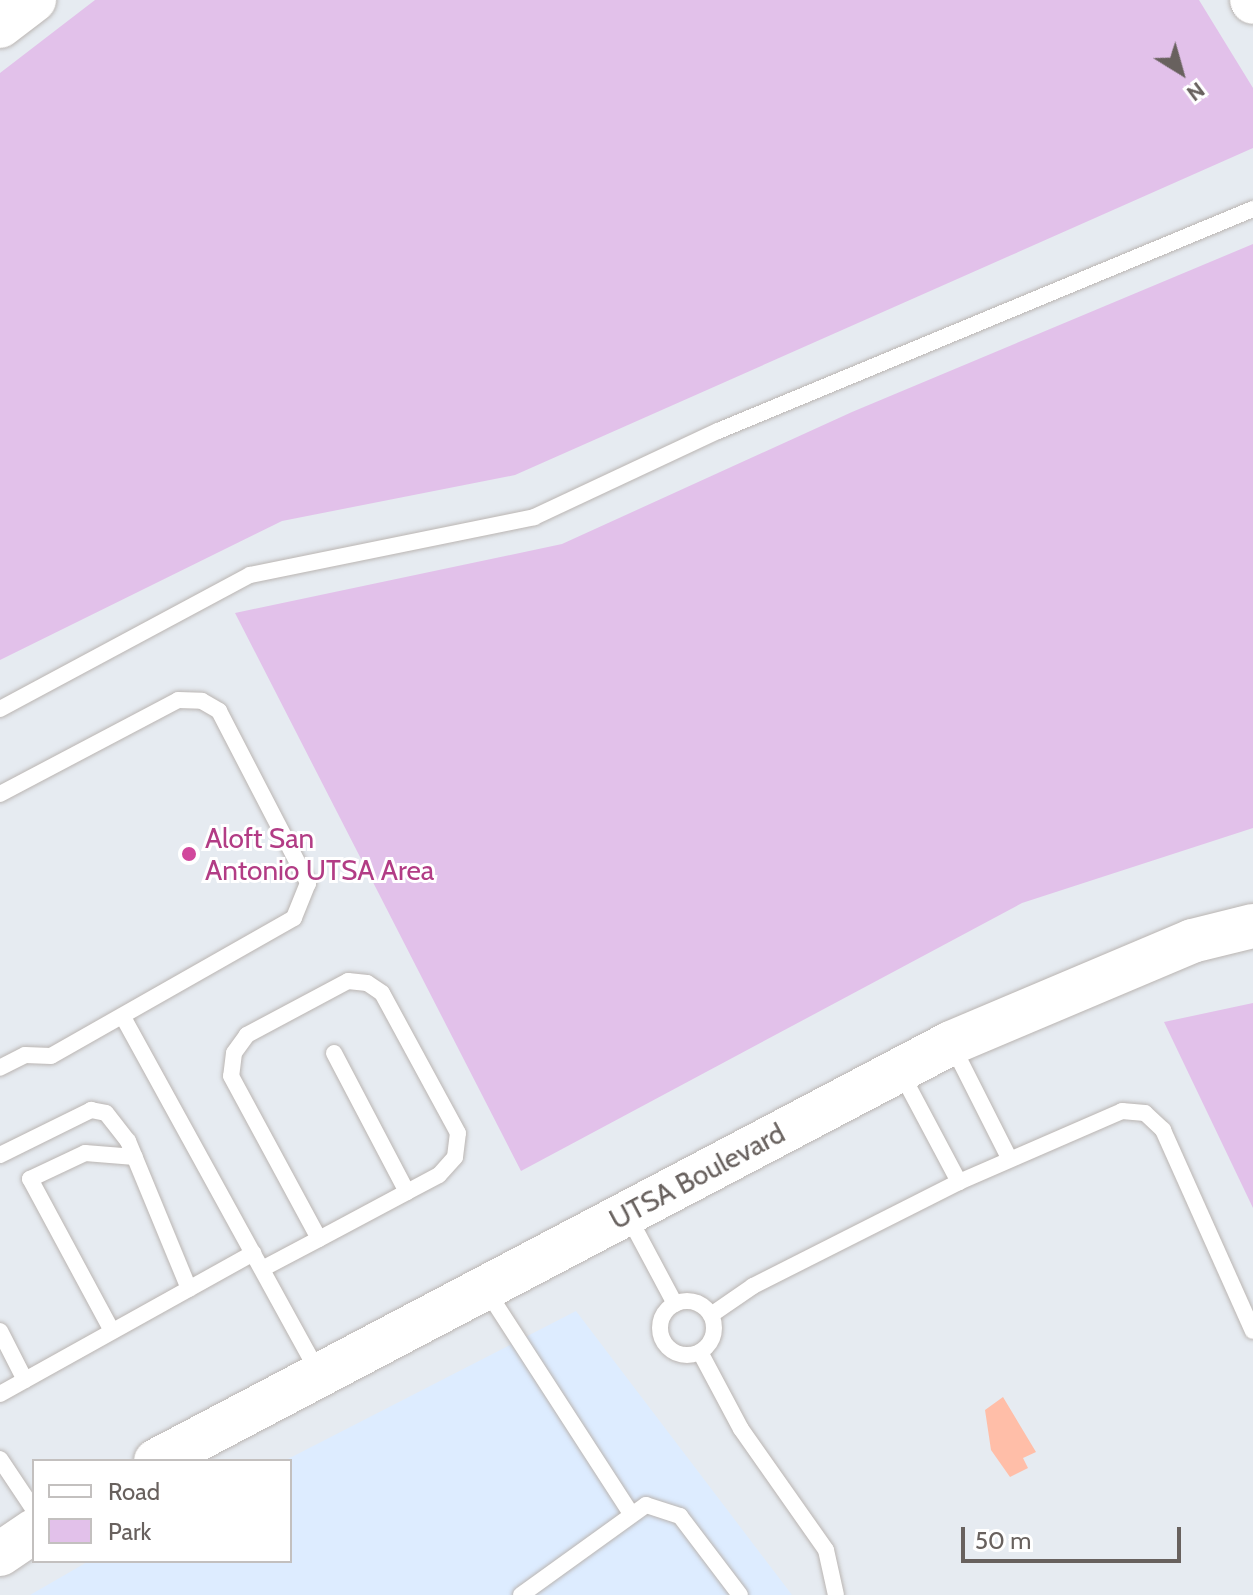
<!DOCTYPE html>
<style>
body{margin:0}
#map{position:relative;width:1253px;height:1595px;overflow:hidden;background:#e6ebf1;font-family:Cabin,sans-serif}
div>[style]{position:absolute}
.commercial>*{inset:0;background:#ddecff}
.green>*{inset:0;background:#e2c1ea}
.water>*{inset:0;background:#ffbea8}
.roads{filter:drop-shadow(0 0 2px #bab5b2) drop-shadow(0 0 2px #bab5b2)}
.lane>*{height:16px;margin:-8px;padding:0 8px;transform-origin:8px;border-radius:8px;background:#fff}
.lane>.ring{margin:-8px;padding:0;box-sizing:content-box;background:none;border:16px solid #fff;border-radius:50%}
.secondary>*{height:44px;margin:-22px;padding:0 22px;transform-origin:22px;border-radius:22px;background:#fff}
.dots>*{width:22px;height:22px;translate:-50% -50%;box-sizing:border-box;border:4px solid #fff;border-radius:50%}
span{translate:-50% -50%;white-space:nowrap;text-align:center;line-height:1.15;-webkit-text-stroke:6px #fff;paint-order:stroke}
.hotel-label{font-size:28px;color:#b23c85}
.left{translate:0 -50%;text-align:left}
.street-label{font-size:28px;color:#68615e}
.legend{position:absolute;left:32px;top:1459px;width:260px;height:104px;box-sizing:border-box;background:#fff;border:2px solid #c3c0bf;margin:0;padding:10px 14px;list-style:none;font-size:24px;color:#68615e}
.legend li{display:flex;align-items:center;gap:16px;height:40px}
.legend b{width:40px;border:2px solid #c3c0bf}
.north{position:absolute;left:1141px;top:32px;width:80px;height:80px;-webkit-text-stroke:6px #fff;paint-order:stroke;rotate:143deg;font-size:22px;font-weight:700;line-height:32px;text-align:center;color:#68615e}
.north::after{content:'';display:block;margin:auto;width:28px;height:36px;background:#68615e;clip-path:polygon(50% 0,100% 100%,50% 72%,0 100%)}
.scale{position:absolute;left:961px;top:1527px;width:220px;height:36px;box-sizing:border-box;border:4px solid #68615e;border-top:0;padding-left:10px;font-size:24px;line-height:28px;white-space:nowrap;color:#68615e;-webkit-text-stroke:6px #fff;paint-order:stroke}
</style>
<div id="map">
<div class="commercial">
<div style="clip-path:polygon(576px 1311px,792px 1595px,30px 1595px,89px 1561px,290px 1561px,290px 1461px,284px 1461px)"></div>
</div>
<div class="green">
<div style="clip-path:polygon(95px 0,1199px 0,1253px 88px,1253px 148px,515px 475px,282px 521px,0 660px,0 73px)"></div>
<div style="clip-path:polygon(1253px 244px,1253px 828px,1022px 903px,521px 1171px,235px 613px,562px 544px,852px 412px)"></div>
<div style="clip-path:polygon(1253px 1003px,1253px 1208px,1164px 1022px)"></div>
</div>
<div class="water">
<div style="clip-path:polygon(1003px 1397px,1036px 1452px,1023px 1458px,1028px 1468px,1010px 1477px,991px 1450px,985px 1410px)"></div>
</div>
<div class="roads">
<div class="lane">
<div style="left:0;top:709px;width:284px;rotate:-28.2deg"></div>
<div style="left:250px;top:575px;width:290px;rotate:-11.5deg"></div>
<div style="left:534px;top:517px;width:203px;rotate:-25.1deg"></div>
<div style="left:718px;top:431px;width:579px;rotate:-22.54deg"></div>
<div style="left:0;top:794px;width:201px;rotate:-27.8deg"></div>
<div style="left:178px;top:700px;width:24px;rotate:2deg"></div>
<div style="left:202px;top:701px;width:20px;rotate:30deg"></div>
<div style="left:219px;top:711px;width:194px;rotate:62.6deg"></div>
<div style="left:308px;top:883px;width:38px;rotate:112deg"></div>
<div style="left:294px;top:918px;width:279px;rotate:150.4deg"></div>
<div style="left:51px;top:1056px;width:26px;rotate:-178deg"></div>
<div style="left:25px;top:1055px;width:28px;rotate:153deg"></div>
<div style="left:123px;top:1017px;width:406px;rotate:61.2deg"></div>
<div style="left:952px;top:1045px;width:127px;rotate:63.2deg"></div>
<div style="left:334px;top:1053px;width:157px;rotate:62.3deg"></div>
<div style="left:900px;top:1071px;width:126px;rotate:62deg"></div>
<div style="left:0;top:1155px;width:102px;rotate:-26.3deg"></div>
<div style="left:91px;top:1110px;width:15px;rotate:11deg"></div>
<div style="left:106px;top:1113px;width:36px;rotate:52deg"></div>
<div style="left:128px;top:1141px;width:160px;rotate:67.6deg"></div>
<div style="left:627px;top:1214px;width:102px;rotate:61.9deg"></div>
<div style="left:262px;top:1269px;width:64px;rotate:-27.8deg"></div>
<div style="left:319px;top:1239px;width:100px;rotate:-28.1deg"></div>
<div style="left:407px;top:1192px;width:36px;rotate:-28deg"></div>
<div style="left:439px;top:1175px;width:24px;rotate:-48deg"></div>
<div style="left:455px;top:1157px;width:24px;rotate:-83deg"></div>
<div style="left:458px;top:1133px;width:159px;rotate:-118.5deg"></div>
<div style="left:382px;top:993px;width:18px;rotate:-146deg"></div>
<div style="left:367px;top:983px;width:19px;rotate:-174deg"></div>
<div style="left:348px;top:981px;width:115px;rotate:151.9deg"></div>
<div style="left:247px;top:1035px;width:22px;rotate:126deg"></div>
<div style="left:234px;top:1053px;width:23px;rotate:97deg"></div>
<div style="left:231px;top:1076px;width:185px;rotate:61.6deg"></div>
<div style="left:485px;top:1288px;width:267px;rotate:57.1deg"></div>
<div class="ring" style="left:660px;top:1301px;width:38px;height:38px"></div>
<div style="left:711px;top:1315px;width:51px;rotate:-34.6deg"></div>
<div style="left:753px;top:1286px;width:231px;rotate:-26.8deg"></div>
<div style="left:959px;top:1182px;width:178px;rotate:-23.5deg"></div>
<div style="left:1122px;top:1111px;width:23px;rotate:5deg"></div>
<div style="left:1145px;top:1113px;width:25px;rotate:43deg"></div>
<div style="left:1163px;top:1130px;width:220px;rotate:65.9deg"></div>
<div style="left:0;top:1331px;width:55px;rotate:63deg"></div>
<div style="left:112px;top:1331px;width:173px;rotate:-118.3deg"></div>
<div style="left:30px;top:1179px;width:61px;rotate:-25.3deg"></div>
<div style="left:85px;top:1153px;width:50px;rotate:4.6deg"></div>
<div style="left:700px;top:1352px;width:87px;rotate:62deg"></div>
<div style="left:741px;top:1429px;width:148px;rotate:54.9deg"></div>
<div style="left:826px;top:1550px;width:46px;rotate:77.5deg"></div>
<div style="left:0;top:1394px;width:290px;rotate:-29.1deg"></div>
<div style="left:0;top:1459px;width:61px;rotate:56.3deg"></div>
<div style="left:521px;top:1595px;width:154px;rotate:-35.8deg"></div>
<div style="left:646px;top:1505px;width:36px;rotate:18deg"></div>
<div style="left:680px;top:1516px;width:99px;rotate:52.8deg"></div>
</div>
<div class="secondary">
<div style="left:1252px;top:0;width:2px;rotate:63deg"></div>
<div style="left:0;top:26px;width:43px;rotate:-37.4deg"></div>
<div style="left:156px;top:1461px;width:898px;rotate:-27.73deg"></div>
<div style="left:951px;top:1043px;width:262px;rotate:-22.9deg"></div>
<div style="left:1192px;top:941px;width:63px;rotate:-13.8deg"></div>
<div style="left:0;top:1554px;width:41px;rotate:-34.1deg"></div>
</div>
</div>
<div class="dots">
<div style="left:189px;top:854px;background:#d1479c"></div>
</div>
<div class="hotel-label">
<span class="left" style="left:205px;top:854px">Aloft San<br>Antonio UTSA Area</span>
</div>
<div class="street-label">
<span style="left:697px;top:1176px;rotate:-28deg">UTSA Boulevard</span>
</div>
<ul class="legend">
<li><b style="height:10px;background:#fff"></b>Road</li>
<li><b style="height:22px;background:#e2c1ea"></b>Park</li>
</ul>
<div class="north">N</div>
<div class="scale">50 m</div>
</div>
